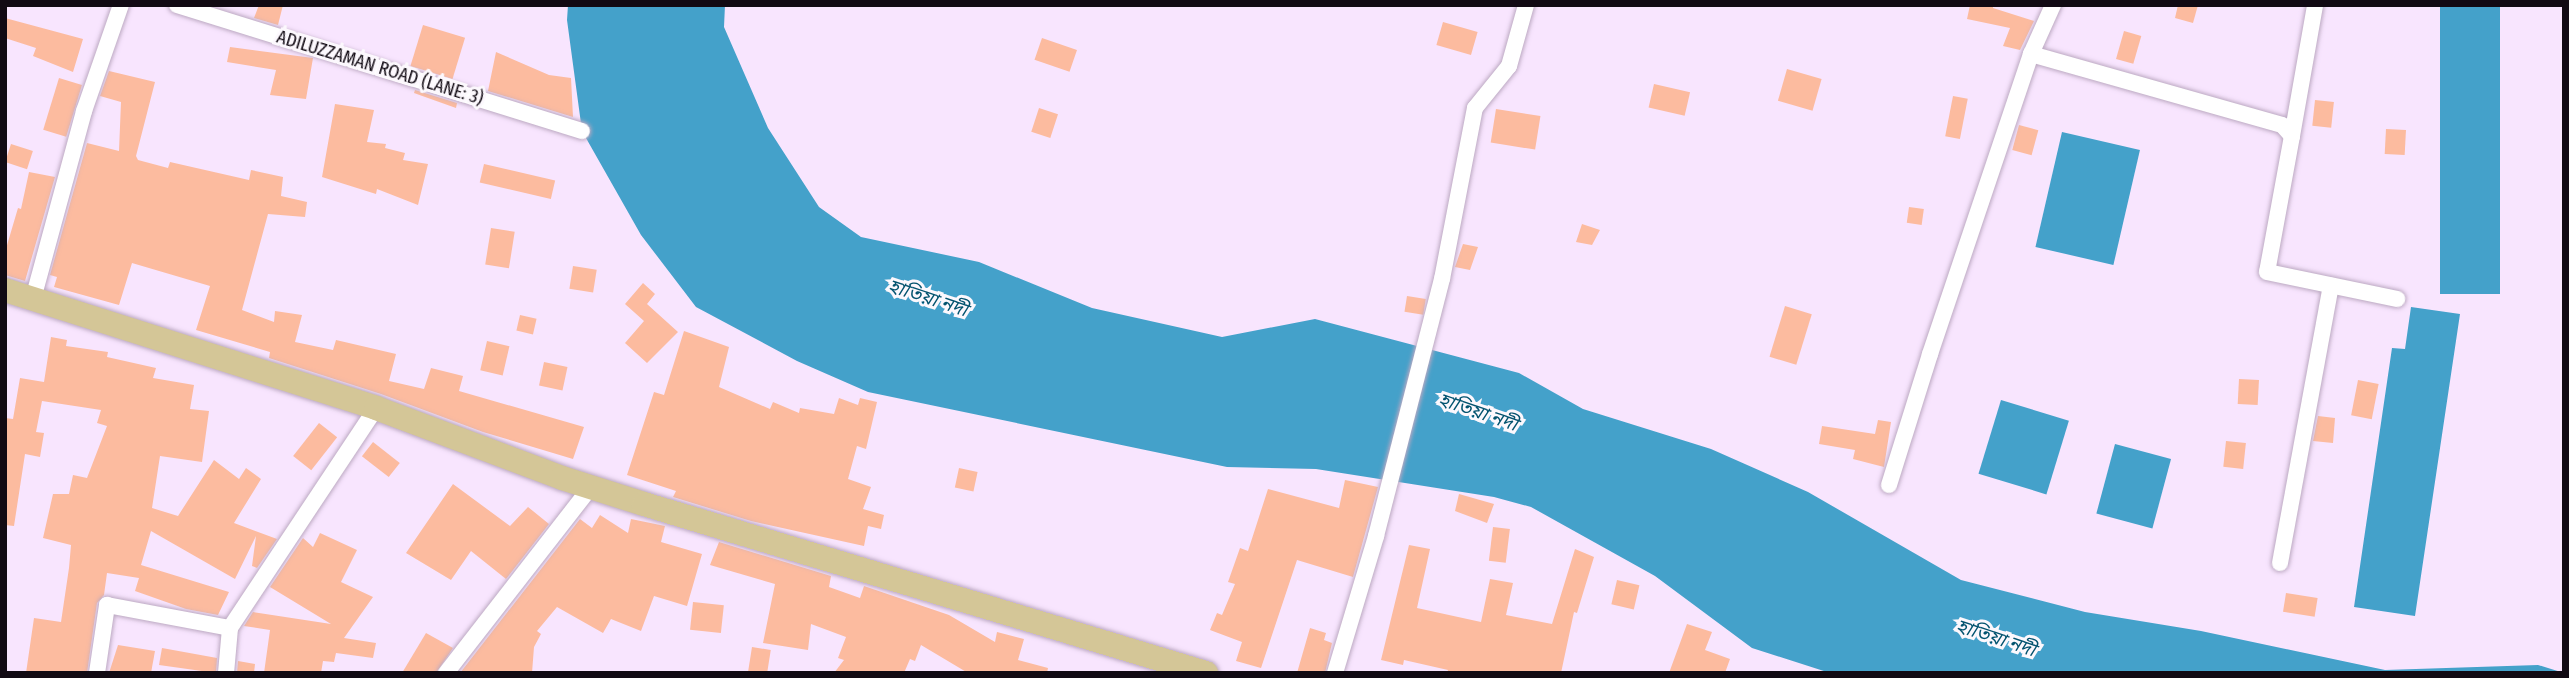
<!DOCTYPE html>
<meta charset="utf-8">
<style>
body{margin:0}
#map{position:relative;width:2569px;height:678px;overflow:hidden;background:#f8e5fe;font-family:"Fira Sans Condensed","Noto Sans Bengali",sans-serif}
div>[style]{position:absolute}
.water>*{inset:0;background:#44a1ca;transform-origin:0 0}
.building>*{inset:0;background:#fcbb9f;transform-origin:0 0}
.roads{filter:drop-shadow(0 0 2px #bca9c2) drop-shadow(0 0 2px #bca9c2)}
.minor>*{height:16px;margin:-8px;padding:0 8px;transform-origin:8px;border-radius:8px;background:#fff}
.primary>*{height:24px;margin:-12px;padding:0 12px;transform-origin:12px;border-radius:12px;background:#d4c697}
span{translate:-50% -50%;white-space:nowrap;text-align:center;line-height:1.15;-webkit-text-stroke:6px #fcf8fd;paint-order:stroke}
.street-label{font-size:18px;color:#110a13}
.water-label{font-size:19px;color:#03536f;font-style:italic}
.frame{position:absolute;inset:0;border:7px solid #110a13;pointer-events:none}
</style>
<div id="map">
<div class="water">
<div style="clip-path:polygon(568px 5px,725px 5px,724px 27px,768px 128px,819px 207px,861px 237px,979px 262px,1092px 308px,1222px 337px,1315px 319px,1519px 373px,1583px 409px,1711px 449px,1808px 492px,1961px 580px,2085px 612px,2201px 631px,2385px 670px,2538px 665px,2564px 673px,1830px 673px,1752px 648px,1655px 576px,1531px 507px,1494px 497px,1316px 469px,1227px 467px,868px 392px,797px 361px,696px 307px,641px 235px,582px 131px,567px 20px)"></div>
<div style="left:2440px;top:5px;width:60px;height:289px"></div>
<div style="left:2062px;top:132px;width:80px;height:118px;rotate:13deg"></div>
<div style="clip-path:polygon(2411px 307px,2460px 314px,2415px 616px,2354px 607px,2392px 348px,2405px 349px)"></div>
<div style="left:2001px;top:400px;width:71px;height:77px;rotate:17deg"></div>
<div style="left:2115px;top:444px;width:58px;height:72px;rotate:15deg"></div>
</div>
<div class="building">
<div style="clip-path:polygon(259px 5px,283px 5px,278px 25px,254px 18px)"></div>
<div style="clip-path:polygon(1970px 5px,1993px 5px,1993px 8px,2034px 21px,2020px 50px,2003px 46px,2010px 28px,1967px 19px)"></div>
<div style="clip-path:polygon(2178px 5px,2198px 5px,2193px 23px,2175px 18px)"></div>
<div style="clip-path:polygon(5px 18px,83px 39px,73px 72px,33px 56px,36px 48px,5px 38px)"></div>
<div style="left:1443px;top:22px;width:36px;height:24px;rotate:16deg"></div>
<div style="left:423px;top:25px;width:44px;height:43px;rotate:17deg"></div>
<div style="left:2124px;top:31px;width:18px;height:29px;rotate:16deg"></div>
<div style="left:1042px;top:38px;width:37px;height:23px;rotate:19deg"></div>
<div style="clip-path:polygon(230px 47px,313px 58px,306px 99px,270px 95px,276px 70px,227px 62px)"></div>
<div style="clip-path:polygon(496px 52px,549px 75px,571px 78px,573px 117px,488px 91px)"></div>
<div style="left:1787px;top:69px;width:36px;height:33px;rotate:16deg"></div>
<div style="clip-path:polygon(109px 71px,155px 82px,136px 156px,138px 160px,168px 168px,170px 162px,249px 180px,251px 170px,283px 177px,281px 196px,307px 202px,305px 217px,268px 214px,242px 310px,274px 322px,275px 311px,302px 315px,295px 342px,333px 350px,336px 340px,396px 354px,389px 381px,424px 389px,431px 368px,463px 376px,459px 391px,584px 427px,573px 459px,483px 432px,381px 394px,269px 358px,270px 352px,196px 330px,210px 286px,132px 263px,119px 305px,54px 287px,57px 277px,50px 275px,87px 143px,119px 151px,121px 102px,100px 96px)"></div>
<div style="left:59px;top:78px;width:24px;height:54px;rotate:17deg"></div>
<div style="left:1654px;top:84px;width:37px;height:24px;rotate:13deg"></div>
<div style="clip-path:polygon(415px 90px,457px 103px,456px 108px,414px 93px)"></div>
<div style="left:1953px;top:96px;width:15px;height:41px;rotate:11deg"></div>
<div style="left:2315px;top:100px;width:19px;height:26px;rotate:6deg"></div>
<div style="clip-path:polygon(335px 104px,374px 110px,367px 142px,386px 144px,385px 148px,405px 153px,403px 160px,428px 164px,418px 205px,377px 189px,376px 194px,322px 177px)"></div>
<div style="left:1039px;top:108px;width:20px;height:25px;rotate:18deg"></div>
<div style="left:1496px;top:109px;width:45px;height:34px;rotate:9deg"></div>
<div style="left:2019px;top:125px;width:20px;height:26px;rotate:15deg"></div>
<div style="left:2386px;top:129px;width:20px;height:25px;rotate:3deg"></div>
<div style="left:11px;top:144px;width:23px;height:19px;rotate:18deg"></div>
<div style="left:484px;top:164px;width:73px;height:19px;rotate:13deg"></div>
<div style="clip-path:polygon(29px 172px,55px 177px,25px 281px,5px 275px,5px 252px,18px 208px,21px 209px)"></div>
<div style="left:1909px;top:207px;width:15px;height:16px;rotate:8deg"></div>
<div style="clip-path:polygon(1582px 224px,1600px 230px,1592px 245px,1576px 242px)"></div>
<div style="left:491px;top:228px;width:24px;height:37px;rotate:9deg"></div>
<div style="clip-path:polygon(1463px 244px,1478px 247px,1470px 270px,1455px 267px)"></div>
<div style="left:573px;top:266px;width:24px;height:23px;rotate:9deg"></div>
<div style="clip-path:polygon(643px 283px,655px 294px,647px 304px,678px 332px,647px 363px,625px 343px,644px 321px,625px 304px)"></div>
<div style="left:1407px;top:296px;width:19px;height:16px;rotate:9deg"></div>
<div style="left:1785px;top:306px;width:28px;height:53px;rotate:17deg"></div>
<div style="left:520px;top:315px;width:17px;height:16px;rotate:13deg"></div>
<div style="clip-path:polygon(684px 331px,729px 347px,719px 387px,770px 409px,773px 402px,799px 413px,800px 408px,834px 414px,839px 398px,858px 405px,860px 398px,877px 402px,866px 449px,857px 446px,848px 479px,871px 487px,863px 509px,884px 515px,881px 529px,868px 526px,864px 546px,751px 521px,673px 497px,676px 491px,627px 475px,654px 392px,664px 395px)"></div>
<div style="clip-path:polygon(51px 337px,67px 340px,66px 346px,108px 352px,107px 357px,156px 368px,153px 378px,194px 385px,190px 409px,209px 411px,202px 462px,160px 456px,152px 508px,178px 516px,214px 460px,239px 479px,246px 468px,261px 479px,234px 523px,277px 539px,257px 568px,252px 566px,256px 536px,235px 579px,151px 531px,141px 565px,229px 592px,218px 615px,186px 609px,135px 591px,139px 578px,107px 573px,104px 595px,97px 603px,87px 673px,26px 673px,34px 618px,61px 622px,69px 568px,71px 545px,43px 538px,53px 494px,69px 494px,73px 475px,87px 478px,107px 426px,97px 423px,101px 410px,42px 401px,36px 432px,44px 433px,40px 457px,25px 454px,14px 526px,5px 525px,5px 418px,13px 419px,20px 378px,44px 382px)"></div>
<div style="left:487px;top:341px;width:23px;height:30px;rotate:13deg"></div>
<div style="left:544px;top:362px;width:24px;height:24px;rotate:12deg"></div>
<div style="left:2239px;top:379px;width:20px;height:25px;rotate:3deg"></div>
<div style="left:2358px;top:380px;width:21px;height:36px;rotate:11deg"></div>
<div style="clip-path:polygon(2318px 416px,2335px 418px,2333px 443px,2313px 441px)"></div>
<div style="clip-path:polygon(1878px 420px,1891px 422px,1884px 467px,1853px 459px,1855px 450px,1819px 444px,1822px 426px,1875px 434px)"></div>
<div style="left:319px;top:423px;width:23px;height:42px;rotate:38deg"></div>
<div style="left:2226px;top:441px;width:20px;height:26px;rotate:6deg"></div>
<div style="left:373px;top:442px;width:34px;height:18px;rotate:38deg"></div>
<div style="left:959px;top:468px;width:19px;height:20px;rotate:12deg"></div>
<div style="clip-path:polygon(1345px 480px,1378px 487px,1353px 577px,1297px 560px,1261px 668px,1236px 661px,1242px 642px,1210px 630px,1217px 613px,1222px 615px,1235px 584px,1228px 582px,1240px 548px,1248px 551px,1268px 489px,1339px 508px)"></div>
<div style="clip-path:polygon(453px 484px,510px 526px,528px 507px,549px 524px,506px 579px,471px 551px,451px 580px,406px 553px)"></div>
<div style="clip-path:polygon(1459px 494px,1494px 504px,1487px 523px,1455px 511px)"></div>
<div style="clip-path:polygon(600px 515px,628px 533px,631px 519px,665px 526px,661px 542px,702px 554px,687px 606px,654px 596px,641px 631px,611px 619px,603px 633px,557px 607px,537px 631px,541px 634px,534px 647px,532px 673px,460px 673px,580px 519px,592px 528px)"></div>
<div style="left:1493px;top:527px;width:17px;height:34px;rotate:7deg"></div>
<div style="clip-path:polygon(320px 533px,357px 550px,341px 582px,373px 597px,344px 638px,376px 643px,373px 658px,336px 653px,334px 662px,323px 661px,321px 673px,264px 673px,270px 630px,244px 626px,253px 612px,331px 624px,270px 587px,303px 538px,313px 547px)"></div>
<div style="clip-path:polygon(719px 542px,831px 576px,829px 587px,860px 598px,864px 586px,949px 615px,995px 642px,997px 632px,1024px 639px,1018px 660px,1048px 668px,1047px 673px,968px 673px,921px 645px,915px 661px,910px 659px,904px 673px,834px 673px,844px 660px,838px 658px,846px 637px,811px 624px,808px 650px,763px 643px,775px 584px,710px 565px)"></div>
<div style="clip-path:polygon(1409px 545px,1430px 549px,1417px 608px,1481px 622px,1490px 579px,1513px 583px,1506px 615px,1552px 624px,1575px 549px,1594px 557px,1577px 613px,1574px 612px,1561px 673px,1447px 673px,1448px 670px,1404px 660px,1403px 665px,1381px 660px)"></div>
<div style="left:1617px;top:580px;width:23px;height:25px;rotate:13deg"></div>
<div style="left:2286px;top:593px;width:32px;height:19px;rotate:9deg"></div>
<div style="left:693px;top:602px;width:31px;height:28px;rotate:6deg"></div>
<div style="clip-path:polygon(1687px 624px,1712px 632px,1705px 650px,1730px 659px,1725px 673px,1669px 673px)"></div>
<div style="clip-path:polygon(1310px 628px,1326px 633px,1324px 640px,1332px 643px,1325px 673px,1297px 673px)"></div>
<div style="clip-path:polygon(426px 633px,453px 648px,436px 673px,402px 673px)"></div>
<div style="clip-path:polygon(118px 645px,155px 651px,151px 673px,109px 673px)"></div>
<div style="left:752px;top:647px;width:19px;height:26px;rotate:9deg"></div>
<div style="clip-path:polygon(162px 648px,217px 658px,216px 673px,159px 665px)"></div>
<div style="clip-path:polygon(238px 661px,255px 664px,254px 673px,237px 673px)"></div>
</div>
<div class="roads">
<div class="minor">
<div style="left:177px;top:5px;width:424px;rotate:17.3deg"></div>
<div style="left:2031px;top:54px;width:261px;rotate:15.8deg"></div>
<div style="left:2282px;top:125px;width:15px;rotate:48deg"></div>
<div style="left:2292px;top:136px;width:138px;rotate:100.4deg"></div>
<div style="left:2267px;top:272px;width:133px;rotate:11.7deg"></div>
<div style="left:2292px;top:136px;width:133px;rotate:-80deg"></div>
<div style="left:33px;top:299px;width:195px;rotate:-74.8deg"></div>
<div style="left:84px;top:111px;width:112px;rotate:-70.8deg"></div>
<div style="left:1889px;top:485px;width:137px;rotate:-72.6deg"></div>
<div style="left:1930px;top:354px;width:317px;rotate:-71.4deg"></div>
<div style="left:2031px;top:54px;width:54px;rotate:-65.8deg"></div>
<div style="left:2280px;top:563px;width:282px;rotate:-79.6deg"></div>
<div style="left:97px;top:673px;width:69px;rotate:-81.6deg"></div>
<div style="left:107px;top:605px;width:125px;rotate:10.6deg"></div>
<div style="left:226px;top:673px;width:45px;rotate:-84.9deg"></div>
<div style="left:230px;top:628px;width:264px;rotate:-56.4deg"></div>
<div style="left:446px;top:673px;width:236px;rotate:-52.1deg"></div>
<div style="left:1335px;top:673px;width:143px;rotate:-73.3deg"></div>
<div style="left:1376px;top:536px;width:265px;rotate:-75.6deg"></div>
<div style="left:1442px;top:279px;width:174px;rotate:-79.1deg"></div>
<div style="left:1475px;top:108px;width:54px;rotate:-51deg"></div>
<div style="left:1509px;top:66px;width:63px;rotate:-74.4deg"></div>
</div>
<div class="primary">
<div style="left:5px;top:290px;width:389px;rotate:17.6deg"></div>
<div style="left:376px;top:408px;width:199px;rotate:20.6deg"></div>
<div style="left:562px;top:478px;width:86px;rotate:17.6deg"></div>
<div style="left:644px;top:504px;width:587px;rotate:16.74deg"></div>
</div>
</div>
<div class="street-label">
<span style="left:380px;top:68px;rotate:17deg">ADILUZZAMAN ROAD (LANE: 3)</span>
</div>
<div class="water-label">
<span style="left:928px;top:298px;rotate:18deg">হাতিয়া নদী</span>
<span style="left:1478px;top:412px;rotate:19deg">হাতিয়া নদী</span>
<span style="left:1996px;top:638px;rotate:18deg">হাতিয়া নদী</span>
</div>
<div class="frame"></div>
</div>
